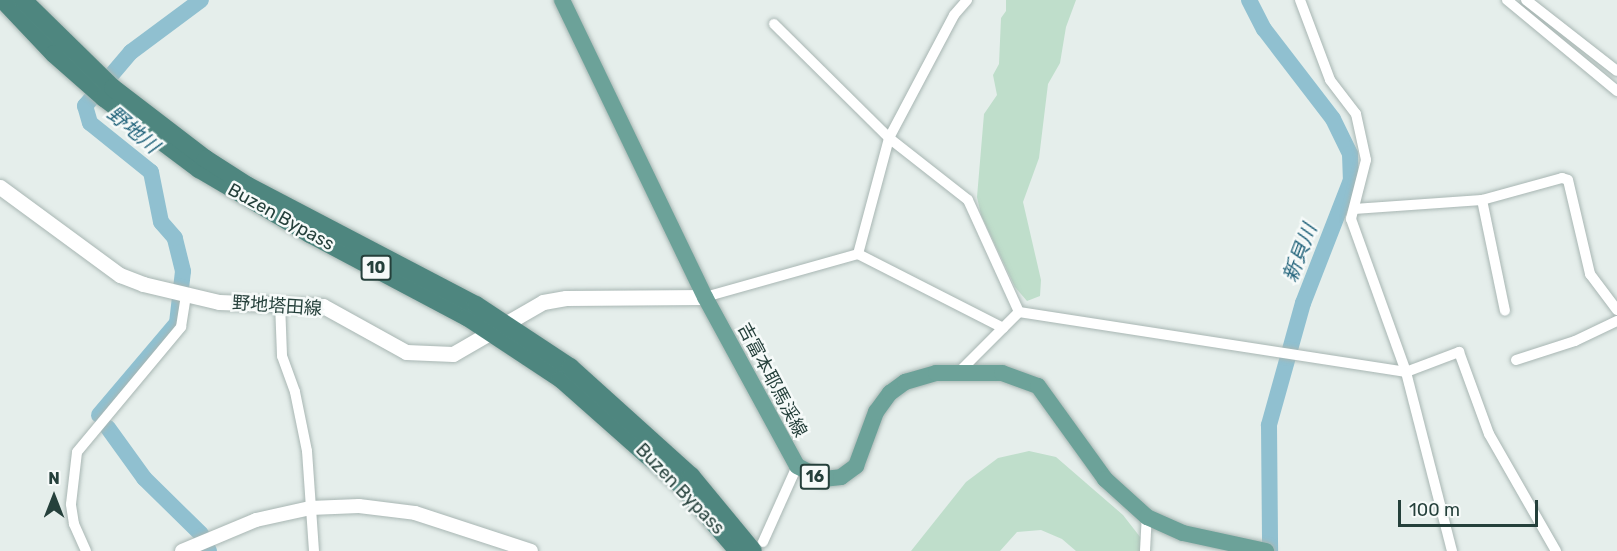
<!DOCTYPE html>
<meta charset="utf-8">
<style>
body{margin:0}
#map{position:relative;width:1617px;height:551px;overflow:hidden;background:#e5eeeb;font-family:Rubik,"Noto Sans JP",sans-serif}
div>[style]{position:absolute}
.green>*{inset:0;background:#bfdecb}
.river>*{height:16px;margin:-8px;padding:0 8px;transform-origin:8px;border-radius:8px;background:#90c0d0}
.roads{filter:drop-shadow(0 0 2px #a8b6b3) drop-shadow(0 0 2px #a8b6b3)}
.minor>*{height:10px;margin:-5px;padding:0 5px;transform-origin:5px;border-radius:5px;background:#fff}
.tertiary>*{height:14px;margin:-7px;padding:0 7px;transform-origin:7px;border-radius:7px;background:#fff}
.secondary>*{height:15px;margin:-7.5px;padding:0 7.5px;transform-origin:7.5px;border-radius:7.5px;background:#fff}
.primary>*{height:16px;margin:-8px;padding:0 8px;transform-origin:8px;border-radius:8px;background:#6ca299}
.trunk>*{height:18px;margin:-9px;padding:0 9px;transform-origin:9px;border-radius:9px;background:#4e867f}
span{translate:-50% -50%;white-space:nowrap;text-align:center;line-height:1.15;-webkit-text-stroke:5px #f6faf9;paint-order:stroke}
.shield-label span{padding:2px 4px;background:#f6faf9;border:2px solid;border-radius:4px;-webkit-text-stroke-width:0}
.shield-label{font-size:16px;color:#25403b;font-weight:700}
.street-label{font-size:18px;color:#25403b}
.water-label{font-size:20px;color:#20627a;font-style:italic}
.north{position:absolute;left:24px;top:467px;width:60px;height:60px;-webkit-text-stroke:4px #f6faf9;paint-order:stroke;rotate:0deg;font-size:16px;font-weight:700;line-height:24px;text-align:center;color:#25403b}
.north::after{content:'';display:block;margin:auto;width:21px;height:27px;background:#25403b;clip-path:polygon(50% 0,100% 100%,50% 72%,0 100%)}
.scale{position:absolute;left:1398px;top:500px;width:140px;height:27px;box-sizing:border-box;border:3px solid #25403b;border-top:0;padding-left:8px;font-size:18px;line-height:21px;white-space:nowrap;color:#25403b;-webkit-text-stroke:4px #f6faf9;paint-order:stroke}
</style>
<div id="map">
<div class="green">
<div style="clip-path:polygon(1006px 0,1076px 0,1066px 27px,1060px 63px,1048px 84px,1039px 158px,1023px 202px,1041px 280px,1040px 296px,1027px 301px,1015px 287px,981px 215px,977px 197px,984px 114px,997px 95px,993px 75px,999px 64px,1001px 18px,1006px 11px)"></div>
<div style="clip-path:polygon(1029px 451px,1056px 457px,1123px 515px,1151px 551px,1076px 551px,1062px 539px,1041px 530px,1017px 532px,1000px 551px,911px 551px,966px 482px,998px 458px)"></div>
</div>
<div class="river">
<div style="left:1249px;top:0;width:33px;rotate:63deg"></div>
<div style="left:1264px;top:29px;width:113px;rotate:52.5deg"></div>
<div style="left:1333px;top:119px;width:39px;rotate:64deg"></div>
<div style="left:1350px;top:154px;width:26px;rotate:88deg"></div>
<div style="left:1351px;top:180px;width:132px;rotate:111.3deg"></div>
<div style="left:1303px;top:303px;width:127px;rotate:105.6deg"></div>
<div style="left:1269px;top:425px;width:126px;rotate:89.5deg"></div>
<div style="left:99px;top:415px;width:121px;rotate:-49.7deg"></div>
<div style="left:177px;top:323px;width:52px;rotate:-83.4deg"></div>
<div style="left:183px;top:271px;width:34px;rotate:-104deg"></div>
<div style="left:175px;top:238px;width:21px;rotate:-131deg"></div>
<div style="left:161px;top:222px;width:51px;rotate:-101.3deg"></div>
<div style="left:151px;top:172px;width:78px;rotate:-141.2deg"></div>
<div style="left:90px;top:123px;width:18px;rotate:-106deg"></div>
<div style="left:85px;top:106px;width:71px;rotate:-49.6deg"></div>
<div style="left:131px;top:52px;width:87px;rotate:-36.6deg"></div>
<div style="left:108px;top:428px;width:62px;rotate:54.2deg"></div>
<div style="left:144px;top:478px;width:80px;rotate:44.5deg"></div>
<div style="left:208px;top:549px;width:2px;rotate:63deg"></div>
</div>
<div class="roads">
<div class="minor">
<div style="left:1300px;top:0;width:85px;rotate:69.4deg"></div>
<div style="left:1330px;top:80px;width:43px;rotate:52.6deg"></div>
<div style="left:1356px;top:114px;width:47px;rotate:77.7deg"></div>
<div style="left:1366px;top:160px;width:61px;rotate:104.3deg"></div>
<div style="left:1351px;top:219px;width:163px;rotate:70.2deg"></div>
<div style="left:1406px;top:372px;width:185px;rotate:75.6deg"></div>
<div style="left:1507px;top:0;width:143px;rotate:39.6deg"></div>
<div style="left:1526px;top:0;width:115px;rotate:38deg"></div>
<div style="left:774px;top:24px;width:162px;rotate:44.7deg"></div>
<div style="left:889px;top:138px;width:100px;rotate:38.1deg"></div>
<div style="left:968px;top:200px;width:123px;rotate:65.5deg"></div>
<div style="left:1482px;top:200px;width:113px;rotate:78.3deg"></div>
<div style="left:1354px;top:209px;width:128px;rotate:-4deg"></div>
<div style="left:1482px;top:200px;width:83px;rotate:-15.4deg"></div>
<div style="left:1562px;top:178px;width:6px;rotate:18deg"></div>
<div style="left:1568px;top:180px;width:97px;rotate:76.8deg"></div>
<div style="left:1590px;top:274px;width:45px;rotate:53.1deg"></div>
<div style="left:858px;top:254px;width:120px;rotate:-75deg"></div>
<div style="left:889px;top:138px;width:139px;rotate:-62.1deg"></div>
<div style="left:954px;top:15px;width:20px;rotate:-49deg"></div>
<div style="left:705px;top:297px;width:159px;rotate:-15.7deg"></div>
<div style="left:858px;top:254px;width:163px;rotate:27deg"></div>
<div style="left:280px;top:303px;width:53px;rotate:87.8deg"></div>
<div style="left:282px;top:356px;width:38px;rotate:70deg"></div>
<div style="left:295px;top:392px;width:60px;rotate:78.5deg"></div>
<div style="left:307px;top:451px;width:100px;rotate:86deg"></div>
<div style="left:1516px;top:360px;width:62px;rotate:-17.9deg"></div>
<div style="left:1575px;top:341px;width:47px;rotate:-25.5deg"></div>
<div style="left:959px;top:372px;width:85px;rotate:-45deg"></div>
<div style="left:1019px;top:312px;width:392px;rotate:8.8deg"></div>
<div style="left:1406px;top:372px;width:57px;rotate:-20.7deg"></div>
<div style="left:1459px;top:352px;width:87px;rotate:69.9deg"></div>
<div style="left:1489px;top:434px;width:135px;rotate:60.2deg"></div>
<div style="left:763px;top:542px;width:83px;rotate:-65.9deg"></div>
<div style="left:86px;top:551px;width:30px;rotate:-114deg"></div>
<div style="left:74px;top:524px;width:20px;rotate:-99deg"></div>
<div style="left:71px;top:504px;width:52px;rotate:-83.4deg"></div>
<div style="left:77px;top:452px;width:163px;rotate:-50.2deg"></div>
<div style="left:181px;top:327px;width:30px;rotate:-81deg"></div>
<div style="left:1145px;top:551px;width:34px;rotate:-87deg"></div>
</div>
<div class="tertiary">
<div style="left:182px;top:551px;width:80px;rotate:-22.7deg"></div>
<div style="left:256px;top:520px;width:55px;rotate:-12.5deg"></div>
<div style="left:310px;top:508px;width:49px;rotate:-2.3deg"></div>
<div style="left:359px;top:506px;width:56px;rotate:7.1deg"></div>
<div style="left:415px;top:513px;width:122px;rotate:18.1deg"></div>
</div>
<div class="secondary">
<div style="left:0;top:187px;width:149px;rotate:36.3deg"></div>
<div style="left:120px;top:275px;width:25px;rotate:21deg"></div>
<div style="left:143px;top:284px;width:78px;rotate:13.3deg"></div>
<div style="left:219px;top:302px;width:104px;rotate:2.2deg"></div>
<div style="left:323px;top:306px;width:95px;rotate:29deg"></div>
<div style="left:406px;top:352px;width:47px;rotate:2.4deg"></div>
<div style="left:453px;top:354px;width:104px;rotate:-30deg"></div>
<div style="left:543px;top:302px;width:23px;rotate:-10deg"></div>
<div style="left:566px;top:298px;width:139px;rotate:-0.4deg"></div>
</div>
<div class="primary">
<div style="left:562px;top:0;width:330px;rotate:64.3deg"></div>
<div style="left:705px;top:297px;width:192px;rotate:61.4deg"></div>
<div style="left:797px;top:466px;width:29px;rotate:27deg"></div>
<div style="left:823px;top:479px;width:18px;rotate:-6deg"></div>
<div style="left:841px;top:477px;width:19px;rotate:-36deg"></div>
<div style="left:856px;top:466px;width:58px;rotate:-69.7deg"></div>
<div style="left:876px;top:412px;width:24px;rotate:-54deg"></div>
<div style="left:890px;top:393px;width:19px;rotate:-36deg"></div>
<div style="left:905px;top:382px;width:32px;rotate:-16deg"></div>
<div style="left:936px;top:373px;width:66px"></div>
<div style="left:1002px;top:373px;width:38px;rotate:20deg"></div>
<div style="left:1038px;top:386px;width:115px;rotate:54.2deg"></div>
<div style="left:1105px;top:479px;width:57px;rotate:42.1deg"></div>
<div style="left:1147px;top:517px;width:39px;rotate:24deg"></div>
<div style="left:1183px;top:533px;width:85px;rotate:12.2deg"></div>
</div>
<div class="trunk">
<div style="left:3px;top:0;width:74px;rotate:46.6deg"></div>
<div style="left:54px;top:54px;width:67px;rotate:41.3deg"></div>
<div style="left:104px;top:98px;width:119px;rotate:36.8deg"></div>
<div style="left:199px;top:169px;width:129px;rotate:30.4deg"></div>
<div style="left:310px;top:234px;width:178px;rotate:27.9deg"></div>
<div style="left:467px;top:317px;width:113px;rotate:33.4deg"></div>
<div style="left:561px;top:379px;width:160px;rotate:41.5deg"></div>
<div style="left:681px;top:485px;width:87px;rotate:49.2deg"></div>
<div style="left:23px;top:0;width:126px;rotate:44.4deg"></div>
<div style="left:113px;top:88px;width:117px;rotate:37.4deg"></div>
<div style="left:206px;top:159px;width:50px;rotate:32.7deg"></div>
<div style="left:248px;top:186px;width:257px;rotate:27.6deg"></div>
<div style="left:476px;top:305px;width:113px;rotate:33.4deg"></div>
<div style="left:570px;top:367px;width:163px;rotate:42deg"></div>
<div style="left:691px;top:476px;width:97px;rotate:50.4deg"></div>
</div>
</div>
<div class="shield-label">
<span style="left:376px;top:268px">10</span>
<span style="left:815px;top:477px">16</span>
</div>
<div class="street-label">
<span style="left:281px;top:217px;rotate:29deg">Buzen Bypass</span>
<span style="left:277px;top:306px;rotate:4deg">野地塔田線</span>
<span style="left:772px;top:380px;rotate:62deg">吉富本耶馬渓線</span>
<span style="left:680px;top:489px;rotate:46deg">Buzen Bypass</span>
</div>
<div class="water-label">
<span style="left:133px;top:130px;rotate:40deg">野地川</span>
<span style="left:1300px;top:253px;rotate:-69deg">新貝川</span>
</div>
<div class="north">N</div>
<div class="scale">100 m</div>
</div>
